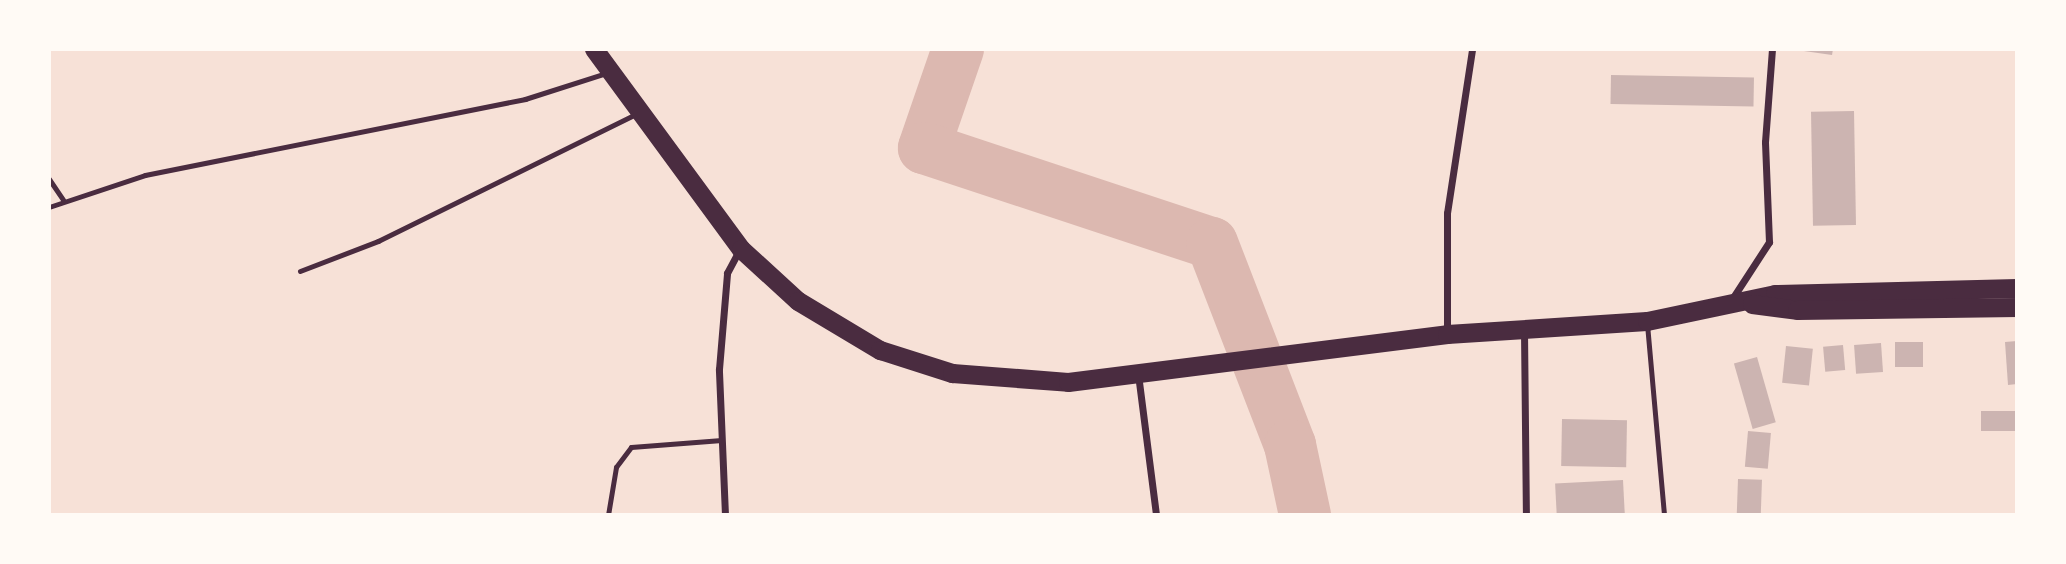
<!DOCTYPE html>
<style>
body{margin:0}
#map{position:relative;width:2066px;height:564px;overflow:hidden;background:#f7e1d7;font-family:Roboto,sans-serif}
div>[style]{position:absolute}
.river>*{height:52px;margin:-26px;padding:0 26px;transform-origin:26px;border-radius:26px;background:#dcb8b0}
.building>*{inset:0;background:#ccb4b1;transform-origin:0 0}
.service>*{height:5px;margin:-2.5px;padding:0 2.5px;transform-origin:2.5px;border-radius:2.5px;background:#4a2c40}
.minor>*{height:7px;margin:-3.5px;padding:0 3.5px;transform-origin:3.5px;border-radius:3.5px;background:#4a2c40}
.trunk>*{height:19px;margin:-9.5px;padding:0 9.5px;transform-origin:9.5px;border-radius:9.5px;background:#4a2c40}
span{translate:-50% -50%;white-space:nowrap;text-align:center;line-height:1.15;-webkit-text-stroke:6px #fffaf5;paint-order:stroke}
.frame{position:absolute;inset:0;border:51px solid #fffaf5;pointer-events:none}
</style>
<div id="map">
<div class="river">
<div style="left:958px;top:49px;width:105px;rotate:109deg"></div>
<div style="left:924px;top:148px;width:303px;rotate:18.3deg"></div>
<div style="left:1212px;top:243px;width:217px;rotate:68.9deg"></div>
<div style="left:1290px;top:445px;width:72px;rotate:77.9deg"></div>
</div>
<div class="building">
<div style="clip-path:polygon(1790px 49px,1833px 49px,1832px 55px)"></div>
<div style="left:1611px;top:75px;width:143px;height:29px;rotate:1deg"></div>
<div style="left:1854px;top:111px;width:114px;height:43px;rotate:89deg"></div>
<div style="clip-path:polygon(2017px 341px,2017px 384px,2008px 385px,2005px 342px)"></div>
<div style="left:1895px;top:342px;width:28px;height:25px"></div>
<div style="left:1881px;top:343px;width:29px;height:27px;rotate:86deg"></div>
<div style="left:1843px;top:345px;width:25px;height:20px;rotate:85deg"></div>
<div style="left:1786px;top:346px;width:27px;height:37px;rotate:6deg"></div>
<div style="left:1757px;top:357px;width:68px;height:24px;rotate:74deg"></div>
<div style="left:2017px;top:411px;width:20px;height:36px;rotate:90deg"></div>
<div style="left:1562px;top:419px;width:65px;height:47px;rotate:1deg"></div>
<div style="left:1748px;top:431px;width:23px;height:36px;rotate:5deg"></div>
<div style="left:1738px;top:479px;width:24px;height:36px;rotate:2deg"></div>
<div style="left:1623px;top:480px;width:35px;height:68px;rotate:87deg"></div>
</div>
<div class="service">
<div style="left:49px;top:179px;width:25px;rotate:56deg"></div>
<div style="left:49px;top:207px;width:101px;rotate:-18.4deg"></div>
<div style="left:145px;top:175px;width:388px;rotate:-11.3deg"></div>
<div style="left:525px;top:99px;width:85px;rotate:-17.8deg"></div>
<div style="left:300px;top:271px;width:84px;rotate:-21deg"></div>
<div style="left:378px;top:241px;width:288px;rotate:-26.2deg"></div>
<div style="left:1647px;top:324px;width:192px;rotate:84.9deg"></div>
<div style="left:608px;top:515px;width:49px;rotate:-80.5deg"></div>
<div style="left:616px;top:467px;width:25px;rotate:-53deg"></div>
<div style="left:631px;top:447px;width:91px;rotate:-4.4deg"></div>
</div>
<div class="minor">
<div style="left:1732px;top:299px;width:68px;rotate:-57deg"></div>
<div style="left:1769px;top:242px;width:100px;rotate:-92.3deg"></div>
<div style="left:1765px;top:142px;width:93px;rotate:-85.7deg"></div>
<div style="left:1524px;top:331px;width:184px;rotate:89.4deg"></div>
<div style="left:1447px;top:333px;width:120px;rotate:-90deg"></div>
<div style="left:1447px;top:213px;width:166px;rotate:-81.3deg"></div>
<div style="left:1138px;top:374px;width:142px;rotate:82.7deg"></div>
<div style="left:725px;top:515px;width:146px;rotate:-92.4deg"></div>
<div style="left:719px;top:369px;width:96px;rotate:-85.2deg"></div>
<div style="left:727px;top:273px;width:27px;rotate:-62deg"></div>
</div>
<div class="trunk">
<div style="left:594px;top:49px;width:248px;rotate:53.7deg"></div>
<div style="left:741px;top:249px;width:77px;rotate:42.4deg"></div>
<div style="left:798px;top:301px;width:96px;rotate:30.9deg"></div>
<div style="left:880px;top:350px;width:76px;rotate:17.7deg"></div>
<div style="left:952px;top:373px;width:116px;rotate:4.4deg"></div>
<div style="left:1068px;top:382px;width:382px;rotate:-7.2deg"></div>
<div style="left:1447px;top:334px;width:200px;rotate:-3.7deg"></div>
<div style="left:1647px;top:321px;width:131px;rotate:-11.9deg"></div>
<div style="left:1775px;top:294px;width:242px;rotate:-1.4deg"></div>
<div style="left:1752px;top:304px;width:45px;rotate:7.6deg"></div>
<div style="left:1797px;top:310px;width:220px;rotate:-0.8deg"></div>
</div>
<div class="frame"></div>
</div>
